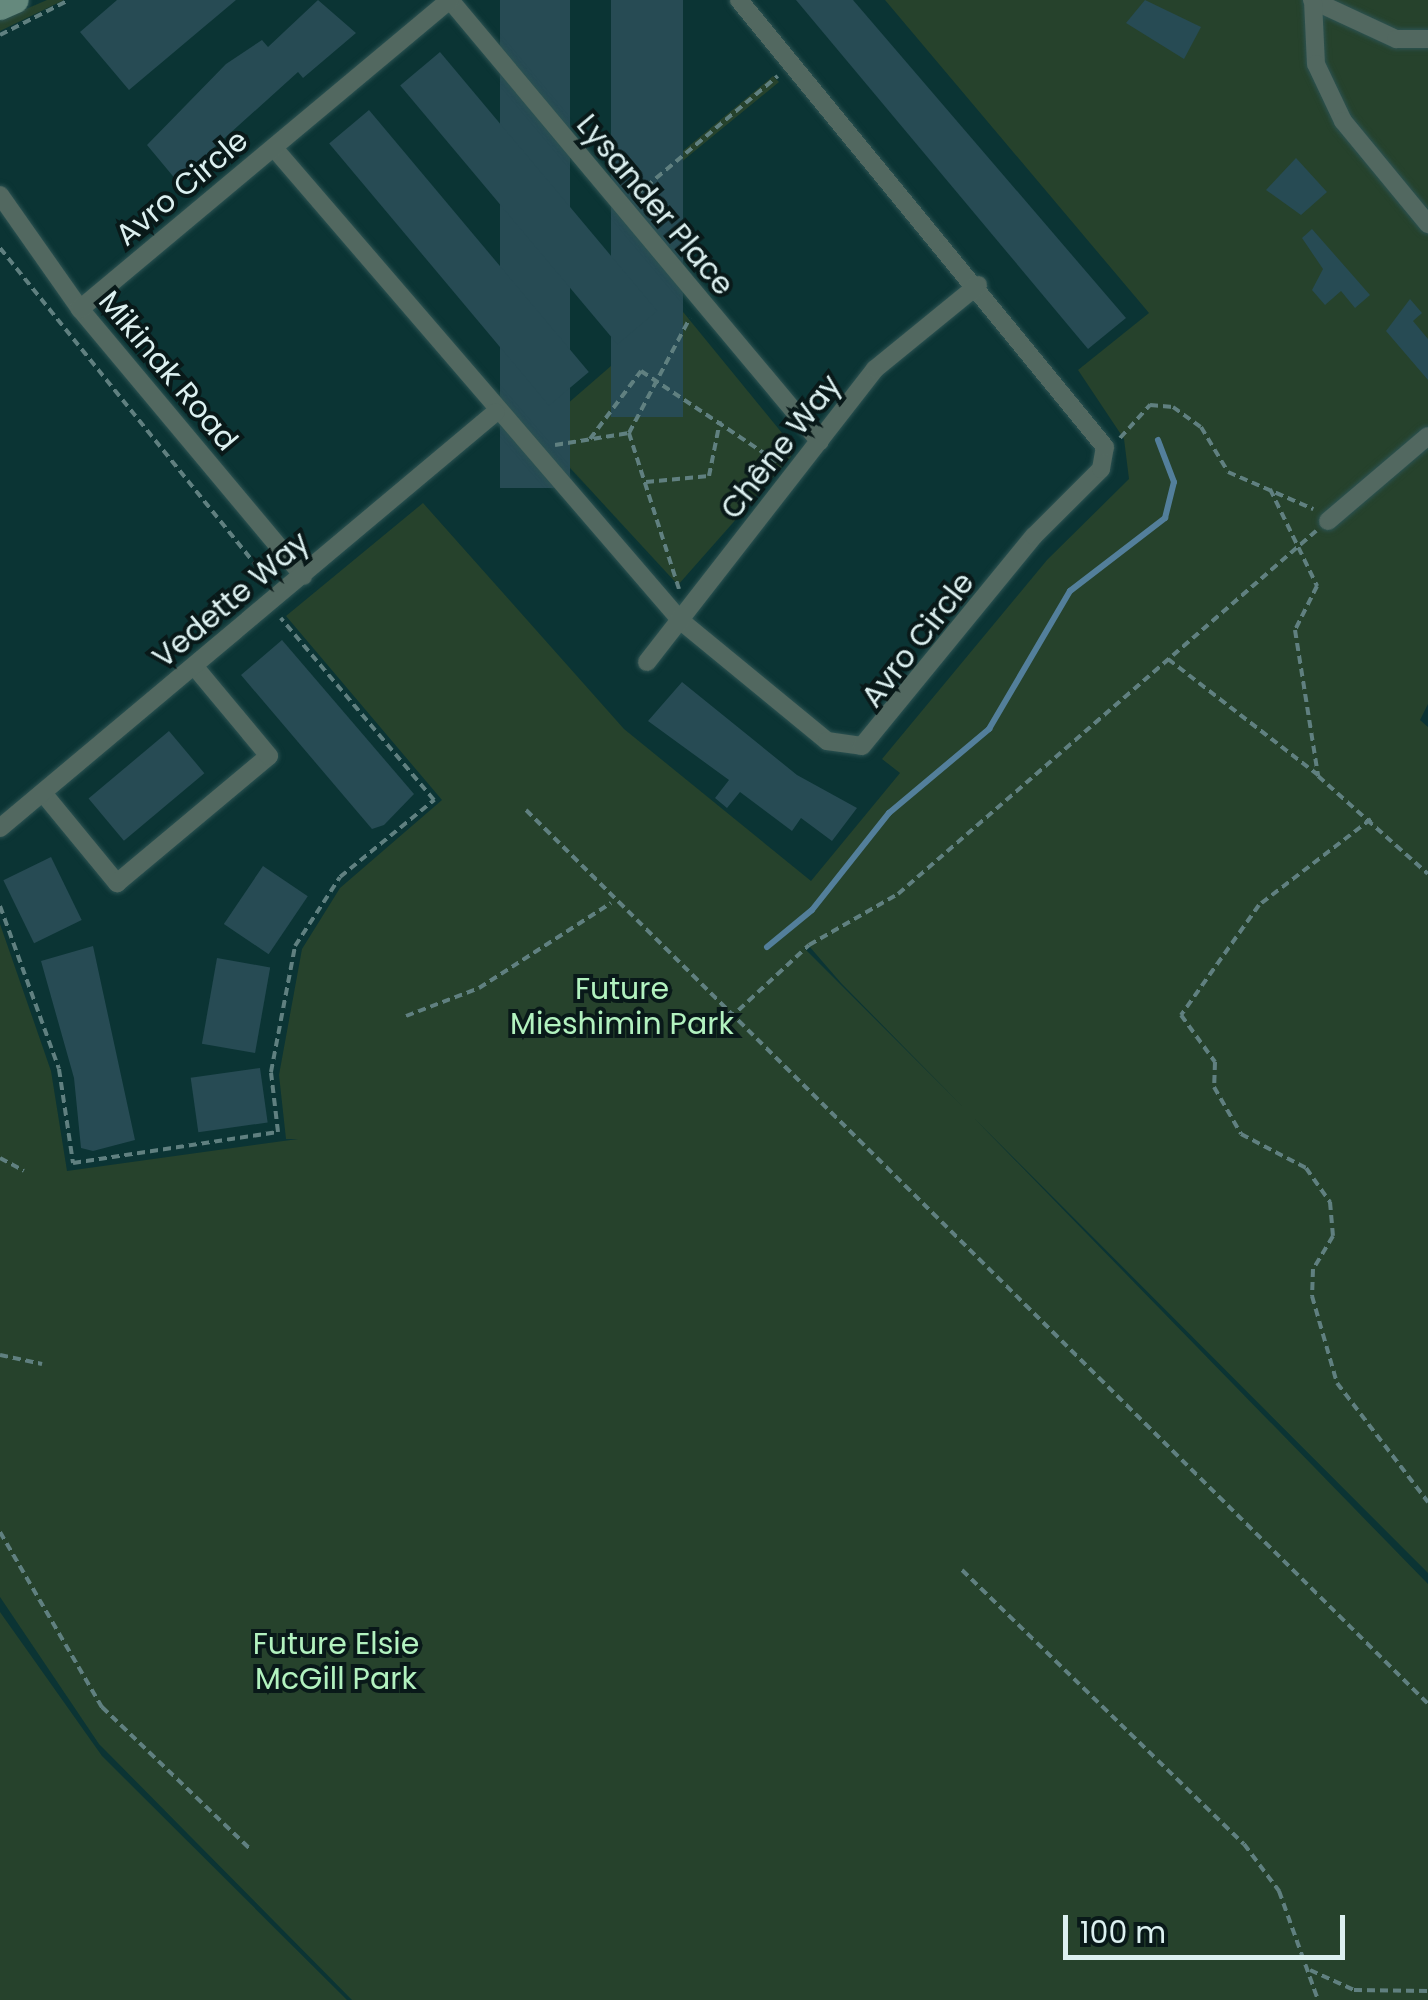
<!DOCTYPE html>
<meta charset="utf-8">
<style>
body{margin:0}
#map{position:relative;width:1428px;height:2000px;overflow:hidden;background:#0b3434;font-family:Poppins,sans-serif}
div>[style]{position:absolute}
.green>*{inset:0;background:#26422c}
.stream>*{height:6px;margin:-3px;padding:0 3px;transform-origin:3px;border-radius:3px;background:#537f9b}
.building>*{inset:0;background:#274b54;transform-origin:0 0}
.path>*{height:4px;margin-top:-2px;transform-origin:0;background:repeating-linear-gradient(90deg,#608080 0 8px,transparent 0 13px)}
.roads{filter:drop-shadow(0 0 2px #2c5252) drop-shadow(0 0 2px #2c5252)}
.street>*{height:18px;margin:-9px;padding:0 9px;transform-origin:9px;border-radius:9px;background:#526860}
.secondary>*{height:25px;margin:-12.5px;padding:0 12.5px;transform-origin:12.5px;border-radius:12.5px;background:#65897d}
span{translate:-50% -50%;white-space:nowrap;text-align:center;line-height:1.15;-webkit-text-stroke:8px #091919;paint-order:stroke}
.street-label{font-size:30px;color:#dcf0f0}
.park-label{font-size:30px;color:#b2f2bf}
.scale{position:absolute;left:1063px;top:1915px;width:282px;height:45px;box-sizing:border-box;border:5px solid #dcf0f0;border-top:0;padding-left:12px;font-size:30px;line-height:35px;white-space:nowrap;color:#dcf0f0;-webkit-text-stroke:8px #091919;paint-order:stroke}
</style>
<div id="map">
<div class="green">
<div style="clip-path:polygon(47px 0,64px 0,0 31px,0 20px)"></div>
<div style="clip-path:polygon(evenodd,885px 0,1428px 0,1428px 704px,1420px 720px,1428px 727px,1428px 1573px,974px 1118px,1428px 1584px,1428px 2000px,352px 2000px,99px 1744px,0 1597px,0 924px,51px 1071px,67px 1171px,298px 1139px,286px 1139px,279px 1075px,302px 949px,340px 888px,442px 800px,286px 616px,423px 503px,624px 729px,811px 881px,900px 773px,882px 759px,1047px 560px,1129px 479px,1124px 439px,1078px 370px,1149px 313px,885px 0,809px 946px,841px 983px,963px 1107px,804px 948px,809px 946px)"></div>
<div style="clip-path:polygon(773px 76px,779px 82px,635px 200px,630px 195px)"></div>
<div style="clip-path:polygon(679px 307px,791px 444px,791px 457px,678px 585px,536px 431px)"></div>
<div style="clip-path:polygon(0 1612px,102px 1756px,347px 2000px,0 2000px)"></div>
</div>
<div class="stream">
<div style="left:767px;top:947px;width:58px;rotate:-39.4deg"></div>
<div style="left:812px;top:910px;width:124px;rotate:-51.6deg"></div>
<div style="left:889px;top:813px;width:131px;rotate:-40deg"></div>
<div style="left:989px;top:729px;width:160px;rotate:-59.6deg"></div>
<div style="left:1070px;top:591px;width:120px;rotate:-37.5deg"></div>
<div style="left:1165px;top:518px;width:37px;rotate:-76deg"></div>
<div style="left:1174px;top:482px;width:45px;rotate:-110.9deg"></div>
</div>
<div class="building">
<div style="clip-path:polygon(117px 0,236px 0,129px 90px,80px 32px)"></div>
<div style="clip-path:polygon(318px 0,356px 33px,303px 78px,298px 72px,177px 181px,147px 145px,226px 64px,262px 40px,268px 47px)"></div>
<div style="left:500px;top:0;width:70px;height:488px"></div>
<div style="left:611px;top:0;width:72px;height:417px"></div>
<div style="clip-path:polygon(796px 0,853px 0,1126px 318px,1088px 349px)"></div>
<div style="clip-path:polygon(1145px 0,1201px 27px,1184px 59px,1126px 23px)"></div>
<div style="left:440px;top:52px;width:338px;height:52px;rotate:50deg"></div>
<div style="left:369px;top:110px;width:342px;height:52px;rotate:50deg"></div>
<div style="clip-path:polygon(1296px 158px,1327px 192px,1301px 215px,1266px 190px)"></div>
<div style="clip-path:polygon(1312px 229px,1370px 295px,1355px 308px,1341px 291px,1325px 305px,1312px 290px,1323px 269px,1302px 238px)"></div>
<div style="clip-path:polygon(1410px 299px,1422px 313px,1413px 321px,1428px 339px,1428px 380px,1386px 331px)"></div>
<div style="clip-path:polygon(282px 640px,414px 794px,384px 825px,372px 829px,241px 675px)"></div>
<div style="clip-path:polygon(682px 682px,797px 775px,857px 808px,832px 841px,801px 818px,792px 831px,740px 792px,727px 808px,715px 798px,729px 780px,648px 721px)"></div>
<div style="left:169px;top:731px;width:55px;height:105px;rotate:50deg"></div>
<div style="left:51px;top:857px;width:70px;height:53px;rotate:64deg"></div>
<div style="left:263px;top:866px;width:54px;height:70px;rotate:34deg"></div>
<div style="clip-path:polygon(93px 946px,135px 1140px,93px 1151px,81px 1148px,74px 1078px,41px 961px)"></div>
<div style="left:217px;top:958px;width:54px;height:87px;rotate:10deg"></div>
<div style="left:260px;top:1068px;width:55px;height:70px;rotate:82deg"></div>
</div>
<div class="path">
<div style="left:0;top:35px;width:77px;rotate:-26.9deg"></div>
<div style="left:636px;top:195px;width:185px;rotate:-40deg"></div>
<div style="left:0;top:248px;width:422px;rotate:51.1deg"></div>
<div style="left:1120px;top:438px;width:45px;rotate:-47.7deg"></div>
<div style="left:1150px;top:405px;width:23px;rotate:5deg"></div>
<div style="left:1173px;top:407px;width:34px;rotate:36deg"></div>
<div style="left:1201px;top:427px;width:52px;rotate:59deg"></div>
<div style="left:1228px;top:472px;width:93px;rotate:23.5deg"></div>
<div style="left:590px;top:439px;width:85px;rotate:-53.1deg"></div>
<div style="left:641px;top:371px;width:169px;rotate:33.7deg"></div>
<div style="left:555px;top:445px;width:75px;rotate:-9.2deg"></div>
<div style="left:646px;top:482px;width:63px;rotate:-5.4deg"></div>
<div style="left:709px;top:476px;width:56px;rotate:-78.7deg"></div>
<div style="left:1270px;top:489px;width:108px;rotate:64.1deg"></div>
<div style="left:1317px;top:586px;width:49px;rotate:116.6deg"></div>
<div style="left:1295px;top:630px;width:148px;rotate:81deg"></div>
<div style="left:1318px;top:776px;width:147px;rotate:41.7deg"></div>
<div style="left:679px;top:589px;width:164px;rotate:-107.8deg"></div>
<div style="left:629px;top:433px;width:130px;rotate:-62.1deg"></div>
<div style="left:1168px;top:659px;width:190px;rotate:37.7deg"></div>
<div style="left:526px;top:810px;width:1270px;rotate:44.74deg"></div>
<div style="left:1371px;top:819px;width:141px;rotate:142.5deg"></div>
<div style="left:1259px;top:905px;width:135px;rotate:125.3deg"></div>
<div style="left:1181px;top:1015px;width:58px;rotate:54.1deg"></div>
<div style="left:1215px;top:1062px;width:25px;rotate:92deg"></div>
<div style="left:1214px;top:1087px;width:54px;rotate:60.1deg"></div>
<div style="left:1241px;top:1134px;width:73px;rotate:27.6deg"></div>
<div style="left:1306px;top:1168px;width:42px;rotate:54.8deg"></div>
<div style="left:1330px;top:1202px;width:34px;rotate:85deg"></div>
<div style="left:1333px;top:1236px;width:39px;rotate:121deg"></div>
<div style="left:1313px;top:1269px;width:27px;rotate:92deg"></div>
<div style="left:1312px;top:1296px;width:91px;rotate:74deg"></div>
<div style="left:1337px;top:1383px;width:150px;rotate:52.6deg"></div>
<div style="left:0;top:906px;width:173px;rotate:70.1deg"></div>
<div style="left:59px;top:1069px;width:95px;rotate:81.5deg"></div>
<div style="left:73px;top:1163px;width:207px;rotate:-8.6deg"></div>
<div style="left:278px;top:1132px;width:60px;rotate:-96.7deg"></div>
<div style="left:271px;top:1072px;width:128px;rotate:-79.2deg"></div>
<div style="left:295px;top:946px;width:82px;rotate:-56.9deg"></div>
<div style="left:340px;top:877px;width:122px;rotate:-39.3deg"></div>
<div style="left:434px;top:800px;width:238px;rotate:-130.1deg"></div>
<div style="left:406px;top:1016px;width:78px;rotate:-21deg"></div>
<div style="left:479px;top:988px;width:157px;rotate:-32.8deg"></div>
<div style="left:729px;top:1019px;width:109px;rotate:-42.8deg"></div>
<div style="left:809px;top:945px;width:103px;rotate:-29.8deg"></div>
<div style="left:898px;top:894px;width:554px;rotate:-40.97deg"></div>
<div style="left:0;top:1158px;width:27px;rotate:28deg"></div>
<div style="left:0;top:1355px;width:43px;rotate:12.1deg"></div>
<div style="left:0;top:1532px;width:203px;rotate:59.8deg"></div>
<div style="left:102px;top:1707px;width:207px;rotate:43.8deg"></div>
<div style="left:962px;top:1570px;width:393px;rotate:44.2deg"></div>
<div style="left:1244px;top:1844px;width:59px;rotate:53.3deg"></div>
<div style="left:1279px;top:1891px;width:116px;rotate:70.3deg"></div>
<div style="left:1310px;top:1970px;width:48px;rotate:24.4deg"></div>
<div style="left:1354px;top:1990px;width:74px;rotate:0.8deg"></div>
</div>
<div class="roads">
<div class="street">
<div style="left:450px;top:0;width:576px;rotate:50.07deg"></div>
<div style="left:1312px;top:0;width:93px;rotate:24.9deg"></div>
<div style="left:1396px;top:39px;width:32px"></div>
<div style="left:1313px;top:1px;width:63px;rotate:87.3deg"></div>
<div style="left:1316px;top:64px;width:63px;rotate:64.7deg"></div>
<div style="left:1343px;top:121px;width:134px;rotate:50.5deg"></div>
<div style="left:274px;top:148px;width:624px;rotate:49.29deg"></div>
<div style="left:681px;top:621px;width:189px;rotate:39.4deg"></div>
<div style="left:827px;top:741px;width:35px;rotate:8deg"></div>
<div style="left:862px;top:746px;width:271px;rotate:-50.7deg"></div>
<div style="left:1034px;top:536px;width:95px;rotate:-45deg"></div>
<div style="left:1101px;top:469px;width:22px;rotate:-80deg"></div>
<div style="left:1105px;top:447px;width:578px;rotate:-129.31deg"></div>
<div style="left:0;top:195px;width:139px;rotate:54.9deg"></div>
<div style="left:80px;top:309px;width:348px;rotate:50.1deg"></div>
<div style="left:80px;top:309px;width:482px;rotate:-39.9deg"></div>
<div style="left:1328px;top:521px;width:131px;rotate:-40.4deg"></div>
<div style="left:647px;top:662px;width:371px;rotate:-52.1deg"></div>
<div style="left:875px;top:369px;width:133px;rotate:-39.2deg"></div>
<div style="left:43px;top:793px;width:117px;rotate:50.6deg"></div>
<div style="left:117px;top:883px;width:198px;rotate:-39.9deg"></div>
<div style="left:269px;top:756px;width:117px;rotate:-129.8deg"></div>
<div style="left:0;top:828px;width:647px;rotate:-39.99deg"></div>
</div>
<div class="secondary">
<div style="left:0;top:7px;width:17px;rotate:-24deg"></div>
</div>
</div>
<div class="street-label">
<span style="left:182px;top:188px;rotate:-40deg">Avro Circle</span>
<span style="left:655px;top:205px;rotate:50deg">Lysander Place</span>
<span style="left:168px;top:371px;rotate:50deg">Mikinak Road</span>
<span style="left:781px;top:447px;rotate:-52deg">Chêne Way</span>
<span style="left:231px;top:600px;rotate:-40deg">Vedette Way</span>
<span style="left:918px;top:640px;rotate:-52deg">Avro Circle</span>
</div>
<div class="park-label">
<span style="left:622px;top:1006px">Future<br>Mieshimin Park</span>
<span style="left:336px;top:1661px">Future Elsie<br>McGill Park</span>
</div>
<div class="scale">100 m</div>
</div>
